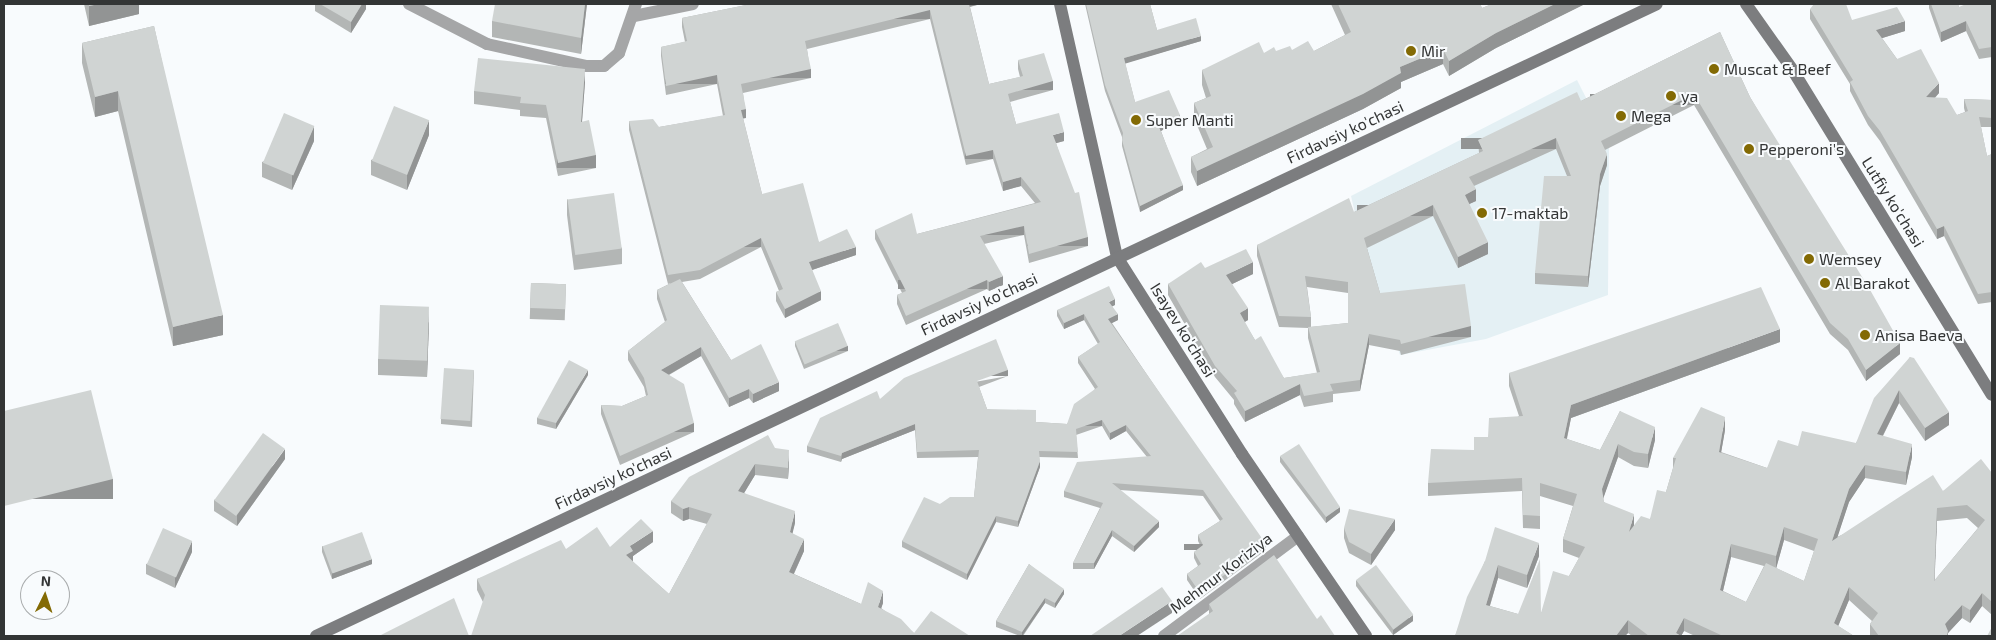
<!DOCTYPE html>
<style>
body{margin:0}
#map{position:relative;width:1996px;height:640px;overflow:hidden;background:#f8fbfd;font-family:"Exo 2",sans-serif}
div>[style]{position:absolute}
.built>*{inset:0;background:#e4f0f4}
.minor>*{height:12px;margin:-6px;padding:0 6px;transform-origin:6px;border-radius:6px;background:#a5a6a7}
.secondary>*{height:12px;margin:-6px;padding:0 6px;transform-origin:6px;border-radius:6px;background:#7c7d7f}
.wall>*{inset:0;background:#b3b6b5;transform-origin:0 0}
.shaded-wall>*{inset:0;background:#929494;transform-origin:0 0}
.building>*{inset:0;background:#d0d4d3;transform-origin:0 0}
.dots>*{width:14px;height:14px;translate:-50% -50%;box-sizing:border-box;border:2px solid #f8fbfd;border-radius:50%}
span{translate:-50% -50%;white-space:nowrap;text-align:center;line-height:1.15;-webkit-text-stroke:4px #f8fbfd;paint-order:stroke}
.poi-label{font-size:16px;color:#333535}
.left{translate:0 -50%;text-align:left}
.street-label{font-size:16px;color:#333535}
.frame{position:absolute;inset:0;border:5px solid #333535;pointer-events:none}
.north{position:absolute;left:20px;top:570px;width:50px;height:50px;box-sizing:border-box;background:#f8fbfd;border:1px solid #a9acad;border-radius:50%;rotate:4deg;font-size:14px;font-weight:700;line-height:20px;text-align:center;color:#333535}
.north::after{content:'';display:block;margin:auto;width:18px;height:22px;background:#836a04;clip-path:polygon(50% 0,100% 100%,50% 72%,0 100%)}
</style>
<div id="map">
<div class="built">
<div style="clip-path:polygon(1577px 80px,1609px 143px,1608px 295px,1486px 339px,1400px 355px,1359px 230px,1351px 196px)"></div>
</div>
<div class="minor">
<div style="left:409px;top:4px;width:88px;rotate:27.1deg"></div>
<div style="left:487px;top:44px;width:101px;rotate:12.5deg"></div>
<div style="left:586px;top:66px;width:18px"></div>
<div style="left:604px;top:66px;width:20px;rotate:-41deg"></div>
<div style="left:619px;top:53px;width:52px;rotate:-70.9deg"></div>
<div style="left:634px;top:16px;width:60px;rotate:-11.5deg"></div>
<div style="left:1164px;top:636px;width:167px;rotate:-36.7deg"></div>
</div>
<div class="secondary">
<div style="left:1060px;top:4px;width:259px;rotate:77.3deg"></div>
<div style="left:1117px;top:257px;width:233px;rotate:57.6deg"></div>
<div style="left:1242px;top:454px;width:220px;rotate:55.7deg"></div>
<div style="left:1746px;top:4px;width:80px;rotate:54.7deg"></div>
<div style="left:1792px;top:69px;width:382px;rotate:58.5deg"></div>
<div style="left:316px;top:636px;width:1482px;rotate:-25.23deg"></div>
</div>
<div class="wall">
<div style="clip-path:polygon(84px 4px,139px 4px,139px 14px,89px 26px)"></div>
<div style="clip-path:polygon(315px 4px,366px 4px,366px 9px,351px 33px,315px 11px)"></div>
<div style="clip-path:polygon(587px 4px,581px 54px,492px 37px,492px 21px)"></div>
<div style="clip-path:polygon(751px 4px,981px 4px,970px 7px,989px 84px,1020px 77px,1018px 69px,1018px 60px,1053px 90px,1010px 102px,1016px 124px,1064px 141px,1056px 143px,1088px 246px,1029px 263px,1024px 235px,984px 244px,1003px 285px,989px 291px,987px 289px,906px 325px,897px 304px,897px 295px,902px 293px,875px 239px,875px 230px,917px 234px,1035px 203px,1021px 186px,1003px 191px,993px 159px,966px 165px,930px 19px,807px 49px,811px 78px,743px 93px,746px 118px,743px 118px,762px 194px,819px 242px,856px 255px,812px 270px,821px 300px,785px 318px,776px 301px,776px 292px,779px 291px,761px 247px,700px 279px,682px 282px,731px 360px,779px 391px,753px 403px,749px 398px,729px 407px,701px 356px,669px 375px,694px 432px,620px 465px,601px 414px,601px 405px,622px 406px,646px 396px,644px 387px,628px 360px,628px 351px,665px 322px,657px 299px,657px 290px,671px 283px,668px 284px,629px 130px,629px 121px,659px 127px,723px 116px,717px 84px,666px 95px,661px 56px,661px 47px,685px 42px,682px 27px,682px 18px)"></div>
<div style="clip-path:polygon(1085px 4px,1150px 4px,1157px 30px,1201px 41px,1125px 63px,1135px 102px,1180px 120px,1161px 131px,1183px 190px,1140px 212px,1122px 146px,1122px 137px,1105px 91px)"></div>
<div style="clip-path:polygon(1331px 4px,1480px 4px,1482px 8px,1492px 4px,1585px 4px,1496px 48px,1449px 76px,1443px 64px,1401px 82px,1401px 88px,1363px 109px,1197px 186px,1191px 172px,1191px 157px,1207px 149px,1194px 118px,1194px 103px,1206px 98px,1202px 85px,1202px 70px,1264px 53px,1292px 50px,1314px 51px,1345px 35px)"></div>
<div style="clip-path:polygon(1929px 4px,1958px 4px,1959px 7px,1992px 5px,1992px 57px,1979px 59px,1966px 31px,1941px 42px,1929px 8px)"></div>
<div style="clip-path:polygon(1810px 9px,1852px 20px,1905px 31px,1882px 38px,1897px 59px,1939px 93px,1935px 98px,1957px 115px,1965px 112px,1964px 108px,1964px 99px,1992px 100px,1992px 127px,1981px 127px,1987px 156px,1992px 154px,1992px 302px,1978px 304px,1944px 236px,1937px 239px,1880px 141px,1868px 125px,1850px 91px,1850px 84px,1810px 19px)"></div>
<div style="clip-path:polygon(154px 26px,223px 335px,173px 346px,118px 111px,95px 117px,82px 63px,82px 43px)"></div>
<div style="clip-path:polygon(evenodd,1720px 32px,1750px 97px,1900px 354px,1866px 381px,1848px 350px,1830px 334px,1694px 105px,1605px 150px,1607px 165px,1600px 186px,1588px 287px,1535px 284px,1535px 273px,1567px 176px,1556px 149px,1474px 186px,1476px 201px,1469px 204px,1488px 254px,1458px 268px,1433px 216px,1367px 248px,1380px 293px,1471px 337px,1401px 355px,1400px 351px,1369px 345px,1360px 391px,1333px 394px,1333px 402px,1304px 407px,1300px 395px,1245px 422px,1234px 404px,1234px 400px,1215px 377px,1168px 295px,1168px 284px,1205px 268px,1253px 274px,1232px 284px,1248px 320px,1244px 322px,1255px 340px,1284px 378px,1317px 373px,1308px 338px,1308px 328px,1279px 327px,1257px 256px,1257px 245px,1354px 212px,1479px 153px,1478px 140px,1581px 101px,1720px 32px,1307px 287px,1348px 293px,1348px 323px,1311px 327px,1311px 317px,1307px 287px)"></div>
<div style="clip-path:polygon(585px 82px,582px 121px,596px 168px,558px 176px,546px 118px,520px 116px,520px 110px,474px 104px,474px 91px)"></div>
<div style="clip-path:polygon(429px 135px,407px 190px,371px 175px,371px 160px)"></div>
<div style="clip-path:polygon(314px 141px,292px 190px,262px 177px,262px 162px)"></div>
<div style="clip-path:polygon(567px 199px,622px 248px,622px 264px,574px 270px,567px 215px)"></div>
<div style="left:531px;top:283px;width:35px;height:36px;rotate:2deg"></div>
<div style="clip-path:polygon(1115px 305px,1112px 306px,1118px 320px,1112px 323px,1266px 550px,1200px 599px,1187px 580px,1187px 574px,1198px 566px,1194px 558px,1194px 552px,1201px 547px,1198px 541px,1198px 535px,1220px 521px,1203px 496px,1120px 490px,1159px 527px,1134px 552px,1112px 536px,1094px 569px,1073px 569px,1073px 563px,1100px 508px,1064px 497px,1064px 491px,1147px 457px,1126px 431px,1110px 440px,1102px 426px,1076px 435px,1078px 458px,1039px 457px,1040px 467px,1018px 527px,996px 522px,967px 580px,902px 547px,902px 541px,940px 504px,974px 497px,978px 457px,917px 458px,915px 430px,842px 459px,841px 462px,807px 452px,807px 446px,880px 399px,1008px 376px,979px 387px,987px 409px,1036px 422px,1067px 424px,1095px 389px,1078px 363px,1078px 357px,1098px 344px,1084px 320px,1064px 329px,1057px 316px,1057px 310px)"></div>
<div style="clip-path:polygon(429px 322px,427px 377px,378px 375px,378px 359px)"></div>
<div style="clip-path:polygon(795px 341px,848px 351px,804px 369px,795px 346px)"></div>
<div style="clip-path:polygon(evenodd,1780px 342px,1571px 418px,1567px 439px,1600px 450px,1620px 411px,1655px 440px,1648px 468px,1634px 466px,1618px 457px,1603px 498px,1604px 502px,1634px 526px,1650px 519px,1666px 492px,1673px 468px,1673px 458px,1725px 430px,1721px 452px,1767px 468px,1798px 446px,1856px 443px,1910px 357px,1949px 425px,1925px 441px,1899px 403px,1883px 436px,1912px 457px,1906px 485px,1865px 478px,1849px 502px,1837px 537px,1943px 491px,1992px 473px,1992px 615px,1982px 606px,1970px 623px,1962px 618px,1948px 633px,1948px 636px,1870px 636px,1870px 624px,1872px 621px,1849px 600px,1838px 626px,1854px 636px,1695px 636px,1684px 631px,1681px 636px,1632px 636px,1628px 633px,1625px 636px,1455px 636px,1485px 561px,1539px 556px,1527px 588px,1498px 578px,1490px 606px,1518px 614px,1541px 613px,1569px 576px,1579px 558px,1563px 552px,1563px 539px,1573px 506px,1540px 496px,1540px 529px,1523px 528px,1522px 491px,1428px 496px,1428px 483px,1474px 450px,1488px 437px,1519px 416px,1509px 386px,1509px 373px,1780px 342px,1967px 518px,1978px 528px,1934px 581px,1937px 521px,1967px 518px,1780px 342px,1784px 540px,1814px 551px,1804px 581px,1776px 568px,1784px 540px,1780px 342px,1731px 557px,1764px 566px,1746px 602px,1723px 591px,1731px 557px)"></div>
<div style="clip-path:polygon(474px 370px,472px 427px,441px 424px,441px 419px)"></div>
<div style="clip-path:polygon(588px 375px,556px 429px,537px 424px,537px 418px)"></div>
<div style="clip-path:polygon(775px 448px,789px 462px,788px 479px,755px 475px,744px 493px,795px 523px,792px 533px,804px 551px,794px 574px,861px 604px,883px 603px,881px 608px,914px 633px,483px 602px,477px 590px,477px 579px,566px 549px,610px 547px,653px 542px,633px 556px,633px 562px,669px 594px,707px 524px,689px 519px,683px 521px,671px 513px,671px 501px)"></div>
<div style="clip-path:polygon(1280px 456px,1340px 512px,1326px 523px,1280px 462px)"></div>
<div style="clip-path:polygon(285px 459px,237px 526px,214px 511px,214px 500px)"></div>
<div style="clip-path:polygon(1344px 528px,1395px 530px,1371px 565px,1349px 553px,1344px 538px)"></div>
<div style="clip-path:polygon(322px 546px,372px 564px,332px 579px,322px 552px)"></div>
<div style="clip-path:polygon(192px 552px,175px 588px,146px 574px,146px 564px)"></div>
<div style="clip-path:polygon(1029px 564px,1064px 594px,1055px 608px,1045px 603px,1023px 636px,1020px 636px,996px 627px,996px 621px)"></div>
<div style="clip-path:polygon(1356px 580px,1413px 621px,1393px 635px,1356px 586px)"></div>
<div style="clip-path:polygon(1209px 604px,1317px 619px,1209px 614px)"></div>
</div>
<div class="shaded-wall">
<div style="clip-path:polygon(99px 4px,139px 4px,139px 14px,89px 26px,89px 6px)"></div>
<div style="clip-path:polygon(362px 4px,366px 4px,366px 9px,351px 33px,351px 22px)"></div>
<div style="clip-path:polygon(585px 4px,587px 4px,581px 54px,581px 38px)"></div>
<div style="clip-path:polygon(968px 4px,981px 4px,968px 7px)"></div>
<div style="clip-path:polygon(1555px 4px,1585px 4px,1496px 48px,1449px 76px,1449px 61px,1496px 33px)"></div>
<div style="left:930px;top:10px;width:9px;height:129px;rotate:90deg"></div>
<div style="clip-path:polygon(1905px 21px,1905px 31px,1876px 40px,1876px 30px)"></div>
<div style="clip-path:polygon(1966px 21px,1966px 31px,1941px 42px,1941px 32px)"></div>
<div style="clip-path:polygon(1201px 36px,1201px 41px,1124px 64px,1124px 58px)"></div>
<div style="clip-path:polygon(1443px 49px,1443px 64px,1401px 82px,1401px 88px,1363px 109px,1197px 186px,1197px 171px,1400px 67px)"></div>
<div style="clip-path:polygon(585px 69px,585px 82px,581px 135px,581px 122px)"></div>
<div style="left:811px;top:69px;width:9px;height:72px;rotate:90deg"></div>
<div style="left:717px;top:75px;width:9px;height:52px;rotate:90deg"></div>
<div style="left:1053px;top:81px;width:9px;height:47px;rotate:90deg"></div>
<div style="clip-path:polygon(1939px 83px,1939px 93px,1926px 107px,1926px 97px)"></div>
<div style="clip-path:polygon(118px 91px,118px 111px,95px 117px,95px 97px)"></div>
<div style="left:1694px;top:94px;width:11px;height:104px;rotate:90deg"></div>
<div style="clip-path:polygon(746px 109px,746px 118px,741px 119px,741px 110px)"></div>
<div style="clip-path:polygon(1180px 115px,1180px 120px,1159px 132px,1159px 127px)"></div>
<div style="clip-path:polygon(429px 120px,429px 135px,407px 190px,407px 174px)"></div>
<div style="clip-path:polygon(314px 126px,314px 141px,292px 190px,292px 175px)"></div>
<div style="clip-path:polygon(1064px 132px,1064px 141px,1053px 144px,1053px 135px)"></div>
<div style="left:1556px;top:138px;width:11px;height:95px;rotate:90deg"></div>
<div style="left:993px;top:150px;width:9px;height:28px;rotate:90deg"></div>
<div style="clip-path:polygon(1607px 154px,1607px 165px,1600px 186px,1588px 287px,1588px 276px,1600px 174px)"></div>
<div style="left:596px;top:155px;width:13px;height:39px;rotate:90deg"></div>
<div style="clip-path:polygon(1021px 177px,1021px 186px,1003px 191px,1003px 182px)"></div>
<div style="clip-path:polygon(1183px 185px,1183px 190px,1140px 212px,1140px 206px)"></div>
<div style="clip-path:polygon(1476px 189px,1476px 201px,1465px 206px,1465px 195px)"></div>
<div style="left:1433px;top:205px;width:11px;height:76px;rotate:90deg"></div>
<div style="left:1024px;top:226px;width:9px;height:45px;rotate:90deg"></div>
<div style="clip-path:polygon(1944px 226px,1944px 236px,1937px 239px,1937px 229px)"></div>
<div style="left:1088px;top:237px;width:9px;height:61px;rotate:90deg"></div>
<div style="left:761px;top:238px;width:9px;height:69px;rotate:90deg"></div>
<div style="clip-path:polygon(1488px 242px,1488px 254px,1458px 268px,1458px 257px)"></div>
<div style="clip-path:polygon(856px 247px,856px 255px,809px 271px,809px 262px)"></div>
<div style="clip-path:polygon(1253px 262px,1253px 274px,1226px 287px,1226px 275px)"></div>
<div style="clip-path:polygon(1003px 276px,1003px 285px,989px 291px,989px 282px)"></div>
<div style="left:987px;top:280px;width:9px;height:89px;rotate:90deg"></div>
<div style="clip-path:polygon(821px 291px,821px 300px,785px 318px,785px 309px)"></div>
<div style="clip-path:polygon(1115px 299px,1115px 305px,1109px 308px,1109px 302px)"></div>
<div style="clip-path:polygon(429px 307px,429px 322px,427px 377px,427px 361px)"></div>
<div style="clip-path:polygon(1248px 308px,1248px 320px,1240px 325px,1240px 313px)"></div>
<div style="clip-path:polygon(1084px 314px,1084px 320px,1064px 329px,1064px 323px)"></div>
<div style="clip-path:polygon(1118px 314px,1118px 320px,1108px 325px,1108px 319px)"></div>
<div style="clip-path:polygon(223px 315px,223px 335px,173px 346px,173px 327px)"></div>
<div style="left:1471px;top:326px;width:11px;height:72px;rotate:90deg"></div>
<div style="clip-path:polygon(1780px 329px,1780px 342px,1571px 418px,1564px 451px,1564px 438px,1571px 405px)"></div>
<div style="clip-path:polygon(1369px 334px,1369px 345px,1360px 391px,1360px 380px)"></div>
<div style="clip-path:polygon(1900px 343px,1900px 354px,1866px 381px,1866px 370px)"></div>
<div style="left:848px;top:346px;width:5px;height:48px;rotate:90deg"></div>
<div style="clip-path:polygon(701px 347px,701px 356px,661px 379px,661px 370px)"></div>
<div style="clip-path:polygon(588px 370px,588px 375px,556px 429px,556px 423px)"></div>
<div style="left:1008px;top:370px;width:6px;height:33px;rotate:90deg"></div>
<div style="clip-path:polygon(779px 382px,779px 391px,753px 403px,753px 394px)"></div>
<div style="clip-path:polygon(1300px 384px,1300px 395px,1245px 422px,1245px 411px)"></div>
<div style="clip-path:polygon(749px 389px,749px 398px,729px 407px,729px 398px)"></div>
<div style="clip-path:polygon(1899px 390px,1899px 403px,1877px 447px,1877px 434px)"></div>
<div style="clip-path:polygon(1949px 412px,1949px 425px,1925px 441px,1925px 428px)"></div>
<div style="clip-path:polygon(1725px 417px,1725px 430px,1719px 465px,1719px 452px)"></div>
<div style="left:1102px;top:420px;width:6px;height:28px;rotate:90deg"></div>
<div style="left:694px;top:423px;width:9px;height:81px;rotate:90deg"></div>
<div style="clip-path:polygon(915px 424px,915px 430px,842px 459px,841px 462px,842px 453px)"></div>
<div style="clip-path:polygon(1126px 425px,1126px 431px,1110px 440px,1110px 433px)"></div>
<div style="clip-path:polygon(1655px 427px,1655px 440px,1648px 468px,1648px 454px)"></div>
<div style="clip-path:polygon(1618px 444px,1618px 457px,1602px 502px,1602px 489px)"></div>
<div style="clip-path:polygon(1912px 444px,1912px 457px,1906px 485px,1906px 472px)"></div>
<div style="clip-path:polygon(285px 449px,285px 459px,237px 526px,237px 515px)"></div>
<div style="clip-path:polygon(789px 450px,789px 462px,788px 479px,788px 468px)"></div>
<div style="clip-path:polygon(1040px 461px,1040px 467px,1018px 527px,1018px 521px)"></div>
<div style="clip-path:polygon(755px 464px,755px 475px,738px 503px,738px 491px)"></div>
<div style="clip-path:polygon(1865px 465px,1865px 478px,1849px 502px,1832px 554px,1832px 541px,1849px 489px)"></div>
<div style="left:113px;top:479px;width:20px;height:112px;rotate:90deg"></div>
<div style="clip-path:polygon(689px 507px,689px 519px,683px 521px,683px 509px)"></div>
<div style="clip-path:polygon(1340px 507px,1340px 512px,1326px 523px,1326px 517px)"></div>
<div style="clip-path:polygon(1937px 508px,1937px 521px,1934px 594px,1934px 581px)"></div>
<div style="clip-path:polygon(795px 511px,795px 523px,790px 544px,790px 532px)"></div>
<div style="clip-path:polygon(1634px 514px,1634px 527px,1629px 532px)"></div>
<div style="clip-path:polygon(996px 516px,996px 522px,967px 580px,967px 574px)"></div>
<div style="clip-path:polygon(1395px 519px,1395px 530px,1371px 565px,1371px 554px)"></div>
<div style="clip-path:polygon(1159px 521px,1159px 527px,1134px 552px,1134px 546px)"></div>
<div style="clip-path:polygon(1784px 527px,1784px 540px,1776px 569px,1776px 556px)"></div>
<div style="clip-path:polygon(1112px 530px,1112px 536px,1094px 569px,1094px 563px)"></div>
<div style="clip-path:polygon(653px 531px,653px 542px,633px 556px,633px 563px,626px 555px,630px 546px)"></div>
<div style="clip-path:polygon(804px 539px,804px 551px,789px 584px,789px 572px)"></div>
<div style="clip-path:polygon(192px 541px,192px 552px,175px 588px,175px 577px)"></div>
<div style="clip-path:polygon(1539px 543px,1539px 556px,1527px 588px,1527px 575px)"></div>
<div style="left:1266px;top:544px;width:6px;height:82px;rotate:90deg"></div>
<div style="clip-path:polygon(1731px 544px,1731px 557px,1720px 603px,1720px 590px)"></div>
<div style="clip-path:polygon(372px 559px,372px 564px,332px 579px,332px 573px)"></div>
<div style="clip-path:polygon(1498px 565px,1498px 578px,1486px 618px,1486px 605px)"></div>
<div style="clip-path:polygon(1849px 587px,1849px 600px,1834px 636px,1834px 623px)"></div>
<div style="clip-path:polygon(1064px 589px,1064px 594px,1055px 608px,1055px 603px)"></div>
<div style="clip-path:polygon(883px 591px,883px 603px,878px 618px,878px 607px)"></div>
<div style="clip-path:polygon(1982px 593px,1982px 606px,1970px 623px,1970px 610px)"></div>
<div style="clip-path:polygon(1045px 598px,1045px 603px,1022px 636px,1022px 632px)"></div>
<div style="clip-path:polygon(1172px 601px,1172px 613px,1137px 636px,1119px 636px)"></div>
<div style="clip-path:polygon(1962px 605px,1962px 618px,1948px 633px,1948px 636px,1947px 636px,1945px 624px)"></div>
<div style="clip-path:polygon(1413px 615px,1413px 621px,1393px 635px,1393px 630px)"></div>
<div style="clip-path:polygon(1684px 618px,1684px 631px,1681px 636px,1676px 633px)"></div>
<div style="clip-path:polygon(1628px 620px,1628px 633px,1625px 636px,1616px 636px)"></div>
</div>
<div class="building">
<div style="clip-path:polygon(89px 4px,99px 4px,89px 6px)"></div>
<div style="clip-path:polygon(320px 4px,362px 4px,351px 22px)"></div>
<div style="clip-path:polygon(495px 4px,585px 4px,581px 38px,492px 21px)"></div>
<div style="clip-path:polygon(751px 4px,969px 4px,989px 84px,1023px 76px,1018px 60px,1044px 53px,1053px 81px,1008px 94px,1016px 124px,1059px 113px,1064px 132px,1053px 135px,1075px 193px,1079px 192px,1088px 237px,1029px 254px,1024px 226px,980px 236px,1003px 276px,989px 282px,987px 280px,906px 316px,897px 295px,906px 291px,875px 230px,912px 213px,917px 234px,1041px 202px,1021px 177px,1003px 182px,993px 150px,966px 156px,930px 10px,805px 41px,811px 69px,741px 84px,746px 109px,741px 110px,762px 194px,803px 183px,819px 242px,847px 229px,856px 247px,809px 262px,821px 291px,785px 309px,776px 292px,783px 289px,761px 238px,700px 270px,668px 275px,629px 121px,653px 119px,659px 127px,725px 115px,717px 75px,666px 86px,661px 47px,687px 41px,682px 18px)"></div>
<div style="clip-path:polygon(1086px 4px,1150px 4px,1157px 30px,1196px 18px,1201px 36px,1124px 58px,1135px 102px,1169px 90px,1180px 115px,1159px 127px,1183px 185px,1140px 206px,1122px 140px,1123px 133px,1105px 85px)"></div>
<div style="clip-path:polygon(1338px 4px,1480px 4px,1482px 8px,1492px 4px,1555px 4px,1496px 33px,1449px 61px,1443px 49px,1400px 67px,1401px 73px,1363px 94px,1197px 171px,1191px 157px,1213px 147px,1194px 103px,1211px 96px,1202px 70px,1259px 42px,1264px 53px,1274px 47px,1276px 51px,1290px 46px,1292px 50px,1308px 41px,1314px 51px,1351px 32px)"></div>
<div style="clip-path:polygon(1814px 4px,1824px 4px,1826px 5px,1830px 4px,1846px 4px,1852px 20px,1897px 7px,1905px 21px,1876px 30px,1897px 59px,1921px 49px,1939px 83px,1926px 97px,1947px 98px,1957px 115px,1968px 111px,1964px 99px,1992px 100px,1992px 118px,1979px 117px,1987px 156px,1992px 154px,1992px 292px,1978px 294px,1944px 226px,1937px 229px,1880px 131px,1868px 116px,1850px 82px,1853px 80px,1810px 9px)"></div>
<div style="clip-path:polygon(1931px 4px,1958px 4px,1959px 7px,1966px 4px,1992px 4px,1992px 47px,1979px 49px,1966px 21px,1941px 32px)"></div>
<div style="clip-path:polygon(154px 26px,223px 315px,173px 327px,118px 91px,95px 97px,82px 43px)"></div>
<div style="clip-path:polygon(1720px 32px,1750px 97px,1869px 288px,1900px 343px,1866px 370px,1848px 339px,1830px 323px,1694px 94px,1601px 141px,1607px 154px,1600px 174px,1588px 276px,1535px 273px,1544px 176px,1571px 176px,1556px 138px,1469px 177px,1476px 189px,1465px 195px,1488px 242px,1458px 257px,1433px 205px,1364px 238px,1380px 293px,1465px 284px,1471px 326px,1401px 344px,1400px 340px,1369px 334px,1360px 380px,1330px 384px,1333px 391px,1304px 396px,1300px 384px,1245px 411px,1234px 393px,1237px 391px,1215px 366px,1168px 284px,1201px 262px,1205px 268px,1246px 249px,1253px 262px,1226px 275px,1248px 308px,1240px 313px,1255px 340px,1261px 336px,1284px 378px,1320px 372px,1308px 327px,1348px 323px,1348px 282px,1305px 276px,1311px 317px,1279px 316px,1257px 245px,1349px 198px,1354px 212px,1483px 151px,1478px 140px,1577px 92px,1581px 101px)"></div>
<div style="clip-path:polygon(478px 58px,585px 69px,581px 122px,589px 120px,596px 155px,558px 163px,546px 105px,520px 103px,521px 97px,474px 91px)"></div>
<div style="left:394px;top:106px;width:38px;height:59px;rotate:22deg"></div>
<div style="left:284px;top:113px;width:33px;height:54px;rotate:23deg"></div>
<div style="left:614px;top:193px;width:56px;height:47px;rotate:82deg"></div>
<div style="clip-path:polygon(680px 279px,731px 360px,761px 344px,779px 382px,753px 394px,749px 389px,729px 398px,701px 347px,661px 370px,684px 384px,694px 423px,620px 456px,601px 405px,622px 406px,648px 395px,644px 378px,628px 351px,667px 320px,657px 290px)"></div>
<div style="left:531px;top:283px;width:35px;height:25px;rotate:2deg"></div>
<div style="clip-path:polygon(1109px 286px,1115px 299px,1109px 302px,1118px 314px,1108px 319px,1266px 544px,1200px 593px,1187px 574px,1201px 564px,1194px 552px,1203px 545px,1198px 535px,1223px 519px,1203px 490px,1112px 483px,1159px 521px,1134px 546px,1112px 530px,1094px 563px,1073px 563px,1103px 503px,1064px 491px,1077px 462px,1151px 456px,1126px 425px,1110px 433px,1102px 420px,1076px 429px,1078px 452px,1039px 451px,1040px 461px,1018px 521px,996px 516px,967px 574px,902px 541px,924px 497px,940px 504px,950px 497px,974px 497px,979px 450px,917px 452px,915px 424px,842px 453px,841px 456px,807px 446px,820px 418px,877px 391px,880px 399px,904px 378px,996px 339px,1008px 370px,977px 381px,987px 409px,1036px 410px,1036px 422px,1067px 424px,1074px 404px,1098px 387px,1078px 357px,1100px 342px,1084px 314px,1064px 323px,1057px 310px)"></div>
<div style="clip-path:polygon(evenodd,1761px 287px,1780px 329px,1571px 405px,1564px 438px,1600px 450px,1620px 411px,1655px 427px,1648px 454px,1634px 452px,1618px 444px,1602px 489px,1604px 502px,1634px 514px,1629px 532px,1641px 516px,1650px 519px,1657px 490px,1666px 492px,1676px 458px,1673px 458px,1701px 407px,1725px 417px,1719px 452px,1767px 468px,1778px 440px,1798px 446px,1802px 431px,1856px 443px,1874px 398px,1910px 357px,1914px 358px,1949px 412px,1925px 428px,1899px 390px,1877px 434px,1912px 444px,1906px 472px,1865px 465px,1849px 489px,1832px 541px,1933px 475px,1943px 491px,1981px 459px,1992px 473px,1992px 602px,1982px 593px,1970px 610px,1962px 605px,1945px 624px,1948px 631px,1947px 636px,1879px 636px,1870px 624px,1878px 613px,1849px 587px,1834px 623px,1854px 636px,1723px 636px,1684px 618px,1676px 633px,1681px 636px,1649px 636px,1628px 620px,1616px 636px,1455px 636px,1467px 597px,1485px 561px,1495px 527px,1539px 543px,1527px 575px,1498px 565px,1486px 605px,1518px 614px,1540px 559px,1541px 613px,1553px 571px,1569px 576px,1585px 547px,1563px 539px,1577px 494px,1540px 483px,1540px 516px,1523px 515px,1522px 478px,1428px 483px,1431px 449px,1474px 450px,1474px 437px,1488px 437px,1489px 418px,1523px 416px,1509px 373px,1761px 287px,1967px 505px,1985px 520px,1934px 581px,1937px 508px,1967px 505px,1761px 287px,1784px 527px,1818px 539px,1804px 581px,1766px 563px,1746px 602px,1720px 590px,1731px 544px,1776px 556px,1784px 527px)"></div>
<div style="left:380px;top:305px;width:49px;height:54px;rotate:2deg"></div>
<div style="left:838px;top:323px;width:25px;height:47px;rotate:67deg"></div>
<div style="clip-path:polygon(569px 360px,588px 370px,556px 423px,537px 418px)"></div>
<div style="left:444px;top:368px;width:30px;height:51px;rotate:4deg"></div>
<div style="clip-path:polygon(91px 390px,113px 479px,4px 506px,4px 411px)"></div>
<div style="left:263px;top:433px;width:27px;height:83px;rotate:36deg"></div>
<div style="clip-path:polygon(768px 435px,775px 448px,789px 450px,788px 468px,755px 464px,738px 491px,795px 511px,790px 532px,804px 539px,789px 572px,861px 604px,868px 582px,883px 591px,878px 607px,901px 619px,914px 633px,931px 611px,970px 636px,471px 636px,485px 595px,477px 579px,561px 540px,566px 549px,597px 527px,610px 547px,641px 519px,653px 531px,630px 546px,633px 551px,626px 555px,669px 594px,712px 514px,689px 507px,683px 509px,671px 501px,689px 477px)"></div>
<div style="clip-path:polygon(1299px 444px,1340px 507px,1326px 517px,1280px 456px)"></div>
<div style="clip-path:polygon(1349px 509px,1395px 519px,1371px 554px,1349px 542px,1344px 528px)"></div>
<div style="left:163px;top:528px;width:32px;height:40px;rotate:24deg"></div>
<div style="left:362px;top:532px;width:29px;height:42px;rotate:70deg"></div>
<div style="clip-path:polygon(1274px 555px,1317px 619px,1321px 615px,1335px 636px,1177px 636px,1213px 611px,1209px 604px)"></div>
<div style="clip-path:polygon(1029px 564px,1064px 589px,1055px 603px,1045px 598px,1022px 632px,996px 621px)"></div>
<div style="left:1376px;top:565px;width:62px;height:25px;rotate:53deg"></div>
<div style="clip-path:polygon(1162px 587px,1172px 601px,1119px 636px,1090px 636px)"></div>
<div style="clip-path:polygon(454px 598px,469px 636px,379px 636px)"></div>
<div style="clip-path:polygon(1992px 627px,1992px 636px,1987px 636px)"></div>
</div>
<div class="dots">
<div style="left:1411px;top:51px;background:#836a04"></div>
<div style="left:1714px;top:69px;background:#836a04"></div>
<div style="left:1671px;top:96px;background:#836a04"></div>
<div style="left:1621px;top:116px;background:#836a04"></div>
<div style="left:1136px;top:120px;background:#836a04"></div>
<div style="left:1749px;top:149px;background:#836a04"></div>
<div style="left:1482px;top:213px;background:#836a04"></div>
<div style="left:1809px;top:259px;background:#836a04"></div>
<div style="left:1825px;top:283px;background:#836a04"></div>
<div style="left:1865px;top:335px;background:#836a04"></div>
</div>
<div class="poi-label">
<span class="left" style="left:1421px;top:51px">Mir</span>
<span class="left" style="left:1724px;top:69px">Muscat &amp; Beef</span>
<span class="left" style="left:1681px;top:96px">ya</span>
<span class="left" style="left:1631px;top:116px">Mega</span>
<span class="left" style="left:1146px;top:120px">Super Manti</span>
<span class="left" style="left:1759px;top:149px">Pepperoni's</span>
<span class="left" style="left:1492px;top:213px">17-maktab</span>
<span class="left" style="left:1819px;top:259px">Wemsey</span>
<span class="left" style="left:1835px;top:283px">Al Barakot</span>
<span class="left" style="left:1875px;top:335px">Anisa Baeva</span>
</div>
<div class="street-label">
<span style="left:1345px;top:132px;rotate:-25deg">Firdavsiy ko'chasi</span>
<span style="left:1893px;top:202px;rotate:58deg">Lutfiy ko'chasi</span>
<span style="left:979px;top:304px;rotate:-25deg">Firdavsiy ko'chasi</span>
<span style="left:1183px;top:330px;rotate:58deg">Isayev ko'chasi</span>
<span style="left:613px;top:478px;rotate:-25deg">Firdavsiy ko'chasi</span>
<span style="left:1221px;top:573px;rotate:-37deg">Mehmur Koriziya</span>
</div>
<div class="frame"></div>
<div class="north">N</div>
</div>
